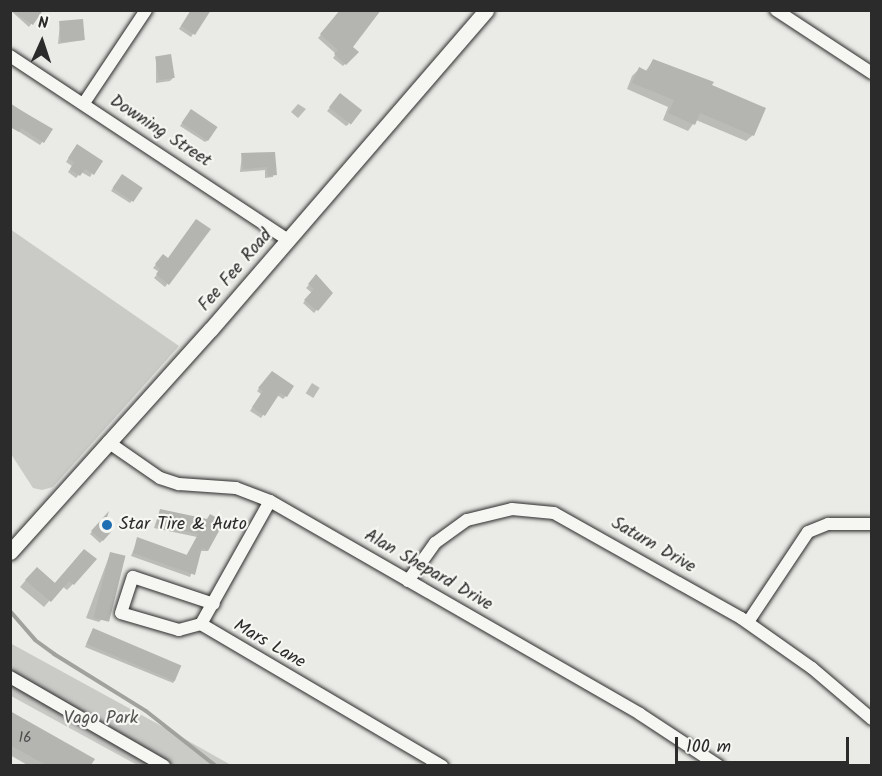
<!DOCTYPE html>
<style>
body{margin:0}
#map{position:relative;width:882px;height:776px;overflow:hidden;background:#eaeae6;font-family:Kalam,sans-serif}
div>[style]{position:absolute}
.green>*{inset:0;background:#cacac7}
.shadow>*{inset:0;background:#0003;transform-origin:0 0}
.stream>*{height:4px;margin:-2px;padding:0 2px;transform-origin:2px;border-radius:2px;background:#a1a19e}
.building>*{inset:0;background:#b4b4b1;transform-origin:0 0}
.roads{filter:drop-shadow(0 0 2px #2b2b2b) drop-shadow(0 0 2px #2b2b2b)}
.minor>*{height:12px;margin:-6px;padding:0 6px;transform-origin:6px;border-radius:6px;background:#f6f6f2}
.tertiary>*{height:15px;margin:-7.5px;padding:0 7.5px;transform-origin:7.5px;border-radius:7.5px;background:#f6f6f2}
.dots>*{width:16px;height:16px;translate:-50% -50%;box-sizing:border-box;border:3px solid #f6f6f2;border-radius:50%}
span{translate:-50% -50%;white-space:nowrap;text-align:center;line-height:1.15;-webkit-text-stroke:4.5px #f6f6f2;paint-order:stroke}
.number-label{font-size:15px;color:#4d4d4c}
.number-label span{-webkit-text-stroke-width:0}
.street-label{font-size:18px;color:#2b2b2b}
.poi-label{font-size:18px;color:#2b2b2b}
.left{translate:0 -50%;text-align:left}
.park-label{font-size:18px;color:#535352}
.frame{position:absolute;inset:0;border:12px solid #2b2b2b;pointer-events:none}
.north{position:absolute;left:12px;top:12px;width:60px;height:60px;-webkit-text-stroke:4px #f6f6f2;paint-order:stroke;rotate:3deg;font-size:16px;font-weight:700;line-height:24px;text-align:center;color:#2b2b2b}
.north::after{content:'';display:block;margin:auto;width:21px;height:27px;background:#2b2b2b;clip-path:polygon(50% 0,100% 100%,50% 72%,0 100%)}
.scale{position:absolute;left:675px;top:737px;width:174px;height:27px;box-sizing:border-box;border:3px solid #2b2b2b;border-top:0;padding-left:8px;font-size:18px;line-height:21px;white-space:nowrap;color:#2b2b2b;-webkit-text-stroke:4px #f6f6f2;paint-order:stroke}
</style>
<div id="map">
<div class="green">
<div style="clip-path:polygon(10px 229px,179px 346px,53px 487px,42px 490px,33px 488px,11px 454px)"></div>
<div style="clip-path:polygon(10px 643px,167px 729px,231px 765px,137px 765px,11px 696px)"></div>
</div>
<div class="shadow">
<div style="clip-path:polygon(10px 10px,39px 10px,40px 11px,29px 27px)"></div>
<div style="clip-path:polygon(191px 10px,209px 10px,191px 37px,179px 29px)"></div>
<div style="clip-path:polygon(381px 10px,351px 47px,357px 52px,343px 66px,333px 58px,336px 54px,318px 38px,341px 12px)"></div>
<div style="clip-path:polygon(60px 23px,84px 40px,58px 44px)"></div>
<div style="clip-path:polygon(156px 58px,173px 78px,170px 81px,156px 83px)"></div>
<div style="clip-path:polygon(653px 61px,710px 86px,753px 135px,746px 141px,696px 120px,688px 131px,663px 120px,668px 107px,627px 89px,632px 76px,639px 69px,645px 72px)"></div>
<div style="clip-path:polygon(338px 98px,349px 124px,346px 126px,327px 111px)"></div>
<div style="clip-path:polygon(10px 103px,51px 130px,40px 145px,10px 126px)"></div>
<div style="clip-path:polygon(298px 104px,306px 109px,298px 118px,291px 112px)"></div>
<div style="clip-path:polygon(189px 114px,208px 140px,205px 142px,180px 126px)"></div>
<div style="clip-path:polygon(74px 149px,92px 174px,90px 177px,81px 172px,76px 178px,68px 172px,72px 166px,66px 162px)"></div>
<div style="clip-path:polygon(274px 153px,273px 177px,265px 178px,265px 170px,240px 172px,242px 154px)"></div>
<div style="clip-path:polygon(119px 179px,141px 188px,130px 203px,111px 191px)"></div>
<div style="clip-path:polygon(209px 229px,165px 287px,154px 278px,159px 272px,153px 268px,163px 256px,168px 260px)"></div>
<div style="clip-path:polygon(316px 277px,331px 293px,314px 313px,303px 303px,312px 293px,306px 288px)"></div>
<div style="clip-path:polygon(270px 376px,286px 396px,283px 399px,277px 395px,261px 418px,250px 411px,261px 394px,257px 391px)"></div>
<div style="left:312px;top:383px;width:9px;height:12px;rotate:32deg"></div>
<div style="clip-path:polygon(160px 510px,222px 523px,207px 551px,200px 551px,190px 577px,131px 556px,138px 539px,186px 556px,197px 537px,154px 528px)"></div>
<div style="clip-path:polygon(106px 515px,103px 529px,111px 531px,100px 543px,90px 534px)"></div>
<div style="clip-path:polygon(110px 554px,102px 619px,99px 622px,86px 618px)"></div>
<div style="clip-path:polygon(78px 557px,73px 584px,67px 590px,62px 586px,44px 607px,20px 587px,30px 575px,54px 584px)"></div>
<div style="clip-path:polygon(93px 629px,175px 680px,173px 683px,85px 647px)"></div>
<div style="clip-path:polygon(10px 713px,93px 759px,89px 766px,29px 766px,10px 755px)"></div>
</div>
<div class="stream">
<div style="left:10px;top:611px;width:38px;rotate:49deg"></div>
<div style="left:35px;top:640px;width:24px;rotate:36deg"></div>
<div style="left:54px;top:654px;width:108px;rotate:31.8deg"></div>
<div style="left:146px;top:711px;width:89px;rotate:38.2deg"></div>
</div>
<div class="building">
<div style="clip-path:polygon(11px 10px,43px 10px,33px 25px)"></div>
<div style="clip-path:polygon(191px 10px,211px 10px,195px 35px,181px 26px)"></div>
<div style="clip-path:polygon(340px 10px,381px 10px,353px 47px,359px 52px,346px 65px,334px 54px,338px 50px,320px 34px)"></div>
<div style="left:83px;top:19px;width:21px;height:24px;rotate:85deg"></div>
<div style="left:171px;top:54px;width:24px;height:16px;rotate:81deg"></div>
<div style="clip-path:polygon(653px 59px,714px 82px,712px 85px,766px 108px,754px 136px,700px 113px,695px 125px,668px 113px,674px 100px,632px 83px,639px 67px,647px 71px)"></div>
<div style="left:340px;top:93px;width:28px;height:18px;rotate:38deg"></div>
<div style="clip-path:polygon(10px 104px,53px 129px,44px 143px,21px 128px,19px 132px,10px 127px)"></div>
<div style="left:191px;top:109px;width:32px;height:17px;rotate:34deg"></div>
<div style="clip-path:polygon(77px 144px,103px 161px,94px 175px,85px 169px,80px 176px,70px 169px,74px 162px,68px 158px)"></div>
<div style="clip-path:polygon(275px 152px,277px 175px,268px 176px,267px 167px,243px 169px,241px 153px)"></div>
<div style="left:122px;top:174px;width:25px;height:17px;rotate:34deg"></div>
<div style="clip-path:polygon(196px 219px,211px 229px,169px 285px,156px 274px,160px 269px,155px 264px,163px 254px,168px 258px)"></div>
<div style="clip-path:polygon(316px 274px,333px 293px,318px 311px,304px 300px,314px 289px,308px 284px)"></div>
<div style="clip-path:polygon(272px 371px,294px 386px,287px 397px,280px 393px,265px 416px,252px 407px,263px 391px,258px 388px)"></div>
<div style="clip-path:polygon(160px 509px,207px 519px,210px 514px,224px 522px,208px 551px,202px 548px,195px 575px,133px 553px,137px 537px,187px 555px,198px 534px,156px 525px)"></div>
<div style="clip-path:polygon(109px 511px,104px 527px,113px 530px,103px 541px,91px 531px)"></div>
<div style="clip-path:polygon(84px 549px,97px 559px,74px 585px,69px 581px,51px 602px,25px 580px,37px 567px,55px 583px)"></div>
<div style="left:110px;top:552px;width:16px;height:68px;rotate:14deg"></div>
<div style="left:93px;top:628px;width:96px;height:17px;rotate:23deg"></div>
<div style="clip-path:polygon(10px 711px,95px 759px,91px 765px,46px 765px,10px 745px)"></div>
</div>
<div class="roads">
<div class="minor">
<div style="left:776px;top:10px;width:115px;rotate:33.3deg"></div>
<div style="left:10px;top:56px;width:333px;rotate:33.5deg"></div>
<div style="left:84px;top:103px;width:112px;rotate:-56.3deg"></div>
<div style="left:108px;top:442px;width:63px;rotate:34.7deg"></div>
<div style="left:160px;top:478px;width:20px;rotate:18deg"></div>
<div style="left:179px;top:484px;width:57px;rotate:4deg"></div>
<div style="left:236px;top:488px;width:36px;rotate:21deg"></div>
<div style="left:270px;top:501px;width:427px;rotate:29.9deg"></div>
<div style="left:640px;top:714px;width:95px;rotate:33.4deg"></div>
<div style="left:270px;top:501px;width:141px;rotate:119.3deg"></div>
<div style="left:201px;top:624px;width:280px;rotate:30.5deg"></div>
<div style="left:408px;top:581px;width:47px;rotate:-54.6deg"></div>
<div style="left:435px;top:543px;width:39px;rotate:-36deg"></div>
<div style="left:467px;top:520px;width:46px;rotate:-13.7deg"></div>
<div style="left:512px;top:509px;width:42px;rotate:5.4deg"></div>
<div style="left:554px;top:513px;width:214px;rotate:29.3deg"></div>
<div style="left:741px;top:618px;width:87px;rotate:35.2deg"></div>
<div style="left:812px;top:668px;width:79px;rotate:40.4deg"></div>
<div style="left:748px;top:622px;width:108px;rotate:-56.3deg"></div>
<div style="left:808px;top:532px;width:22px;rotate:-22deg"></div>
<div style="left:828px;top:524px;width:44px"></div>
<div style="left:201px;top:624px;width:23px;rotate:165deg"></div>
<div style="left:179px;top:630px;width:60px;rotate:-163.7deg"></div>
<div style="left:121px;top:613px;width:38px;rotate:-72deg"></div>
<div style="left:133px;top:577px;width:85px;rotate:18.4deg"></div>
<div style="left:10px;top:677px;width:178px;rotate:30deg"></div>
</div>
<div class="tertiary">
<div style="left:10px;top:552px;width:300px;rotate:-48deg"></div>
<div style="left:211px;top:329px;width:421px;rotate:-49.2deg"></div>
</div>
</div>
<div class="dots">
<div style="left:107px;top:525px;background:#1f6fb2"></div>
</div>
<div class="number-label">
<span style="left:25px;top:739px">16</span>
</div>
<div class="street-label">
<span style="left:160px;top:132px;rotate:33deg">Downing Street</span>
<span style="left:236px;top:271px;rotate:-49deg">Fee Fee Road</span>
<span style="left:653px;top:546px;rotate:30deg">Saturn Drive</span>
<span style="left:428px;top:571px;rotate:30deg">Alan Shepard Drive</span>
<span style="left:269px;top:645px;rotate:30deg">Mars Lane</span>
</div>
<div class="poi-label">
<span class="left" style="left:119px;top:525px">Star Tire &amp; Auto</span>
</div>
<div class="park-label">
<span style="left:101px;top:719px">Vago Park</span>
</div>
<div class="frame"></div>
<div class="north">N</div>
<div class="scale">100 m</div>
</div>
